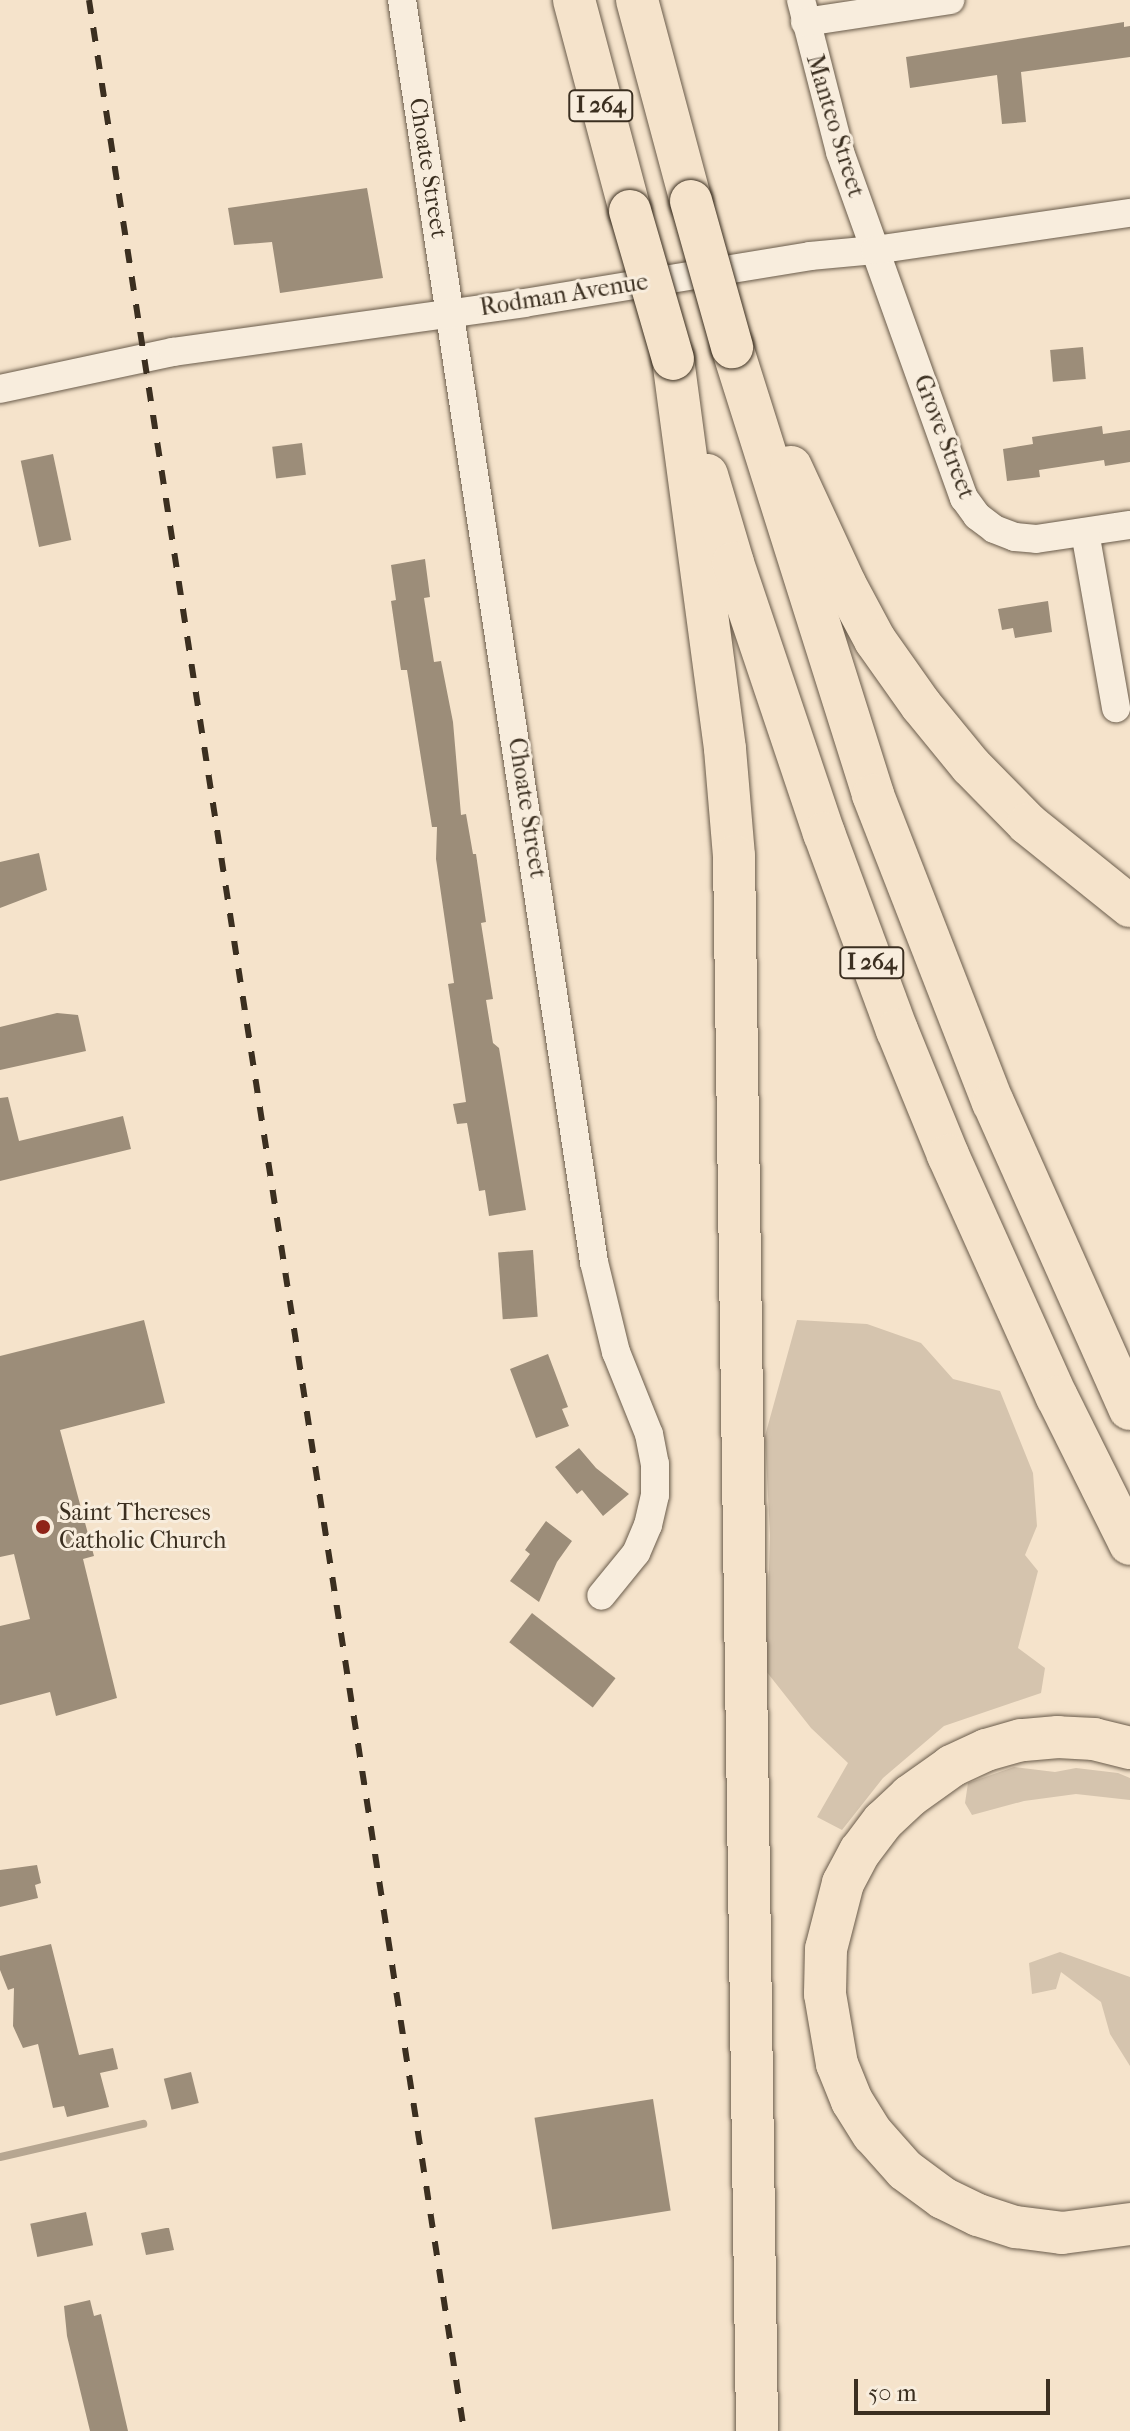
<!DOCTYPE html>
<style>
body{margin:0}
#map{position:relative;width:1130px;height:2431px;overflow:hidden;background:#f5e3cb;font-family:"IM FELL French Canon",serif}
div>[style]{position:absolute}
.green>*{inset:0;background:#d5c4ae}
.stream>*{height:8px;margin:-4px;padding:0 4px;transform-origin:4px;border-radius:4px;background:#b6a691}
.building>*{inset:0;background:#9c8d79;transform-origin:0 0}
.roads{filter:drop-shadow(0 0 2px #6a5c4b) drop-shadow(0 0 2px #6a5c4b)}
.minor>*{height:28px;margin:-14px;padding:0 14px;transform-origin:14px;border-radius:14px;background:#f8eddd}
.highway>*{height:42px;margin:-21px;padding:0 21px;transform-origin:21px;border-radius:21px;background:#f5e3cb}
.rail>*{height:6px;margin-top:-3px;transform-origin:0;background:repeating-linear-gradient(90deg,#3b2f20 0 14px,transparent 0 28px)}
.bridges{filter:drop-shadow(0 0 2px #3b2f20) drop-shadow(0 0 2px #3b2f20)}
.highway-bridge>*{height:42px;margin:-21px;padding:0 21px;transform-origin:21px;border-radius:21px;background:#f5e3cb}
.dots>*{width:22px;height:22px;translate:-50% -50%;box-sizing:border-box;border:4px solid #f8eddd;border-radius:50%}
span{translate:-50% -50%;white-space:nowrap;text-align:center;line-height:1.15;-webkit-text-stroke:6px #f8eddd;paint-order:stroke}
.shield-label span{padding:2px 6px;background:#f8eddd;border:2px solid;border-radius:6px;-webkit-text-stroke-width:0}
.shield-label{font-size:22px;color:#3b2f20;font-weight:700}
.street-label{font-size:24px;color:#3b2f20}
.poi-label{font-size:24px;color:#3b2f20}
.left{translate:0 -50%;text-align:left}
.scale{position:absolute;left:854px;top:2379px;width:196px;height:36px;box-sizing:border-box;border:4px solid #3b2f20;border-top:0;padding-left:10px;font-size:24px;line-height:28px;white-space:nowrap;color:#3b2f20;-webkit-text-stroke:6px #f8eddd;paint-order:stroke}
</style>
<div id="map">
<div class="green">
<div style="clip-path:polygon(797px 1320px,867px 1324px,921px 1343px,953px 1379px,1000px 1391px,1033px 1473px,1037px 1526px,1025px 1555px,1038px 1571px,1018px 1648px,1045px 1668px,1041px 1693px,944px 1726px,883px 1778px,842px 1830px,817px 1817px,848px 1763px,811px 1728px,766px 1671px,770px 1535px,765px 1436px)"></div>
<div style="clip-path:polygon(1014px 1767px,1055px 1772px,1076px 1768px,1118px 1773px,1130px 1778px,1130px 1800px,1076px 1794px,1024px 1801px,972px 1815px,965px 1803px,968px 1783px)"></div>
<div style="clip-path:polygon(1060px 1952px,1130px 1977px,1130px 2066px,1110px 2034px,1101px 2002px,1061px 1972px,1056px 1989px,1032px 1994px,1029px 1963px)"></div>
</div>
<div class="stream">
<div style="left:0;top:2157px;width:147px;rotate:-13deg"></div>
</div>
<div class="building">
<div style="clip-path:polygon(1124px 22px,1124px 27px,1130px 26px,1130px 57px,1021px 72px,1026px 122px,1002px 124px,997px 75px,910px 88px,906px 57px)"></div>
<div style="clip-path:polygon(367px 188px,383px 278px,280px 293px,272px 242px,234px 245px,228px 208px)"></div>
<div style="left:1083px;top:347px;width:32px;height:33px;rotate:85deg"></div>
<div style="clip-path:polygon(1102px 426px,1103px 434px,1130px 430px,1130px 462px,1105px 466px,1104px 460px,1039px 470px,1040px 477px,1007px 481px,1003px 449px,1033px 444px,1032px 437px)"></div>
<div style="left:302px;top:443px;width:32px;height:30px;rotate:83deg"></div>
<div style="left:53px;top:454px;width:88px;height:33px;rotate:78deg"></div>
<div style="clip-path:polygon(425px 559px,430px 597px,424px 598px,434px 662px,441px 661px,453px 722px,461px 815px,466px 814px,473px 854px,476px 854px,486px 922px,481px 923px,493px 999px,486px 1000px,493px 1043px,499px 1048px,526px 1210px,489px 1216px,485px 1190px,479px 1191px,467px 1123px,457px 1124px,453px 1104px,466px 1102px,448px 984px,454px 983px,436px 859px,437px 827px,432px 827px,407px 670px,401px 670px,391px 601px,396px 600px,391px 565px)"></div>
<div style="clip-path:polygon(1048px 601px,1052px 632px,1015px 638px,1013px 628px,1002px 630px,998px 609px)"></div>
<div style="clip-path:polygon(39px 853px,47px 890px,0 908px,0 862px)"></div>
<div style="clip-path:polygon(57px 1013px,78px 1015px,86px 1051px,0 1070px,0 1027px)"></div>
<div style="clip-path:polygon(8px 1097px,19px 1141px,123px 1116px,131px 1149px,0 1181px,0 1098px)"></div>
<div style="left:533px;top:1250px;width:67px;height:35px;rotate:86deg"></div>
<div style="clip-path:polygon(144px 1320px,165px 1403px,60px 1430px,94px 1556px,83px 1559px,117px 1698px,56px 1716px,50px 1692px,0 1705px,0 1626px,30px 1619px,14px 1554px,0 1557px,0 1356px)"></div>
<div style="clip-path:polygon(548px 1354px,568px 1407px,562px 1409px,569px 1426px,536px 1438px,510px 1369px)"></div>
<div style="clip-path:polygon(579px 1448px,596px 1468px,629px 1494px,603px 1516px,582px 1490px,577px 1494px,555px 1467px)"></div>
<div style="clip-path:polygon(546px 1521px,572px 1541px,557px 1562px,539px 1602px,510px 1581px,530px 1554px,525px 1550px)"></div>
<div style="left:532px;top:1613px;width:106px;height:37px;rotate:38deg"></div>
<div style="clip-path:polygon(37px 1865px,41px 1883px,35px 1885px,38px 1898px,0 1907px,0 1870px)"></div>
<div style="clip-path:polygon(51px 1944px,79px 2055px,113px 2048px,118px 2069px,100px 2073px,109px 2107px,67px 2117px,64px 2106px,53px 2108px,38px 2044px,23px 2048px,13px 2026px,14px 1988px,8px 1990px,0 1970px,0 1956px)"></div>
<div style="left:191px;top:2072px;width:32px;height:28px;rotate:76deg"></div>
<div style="left:653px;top:2099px;width:113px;height:120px;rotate:81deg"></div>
<div style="left:86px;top:2212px;width:34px;height:57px;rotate:78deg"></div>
<div style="clip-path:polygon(166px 2228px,169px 2228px,174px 2250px,146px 2255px,141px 2233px)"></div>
<div style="clip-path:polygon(90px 2300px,94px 2316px,101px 2314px,128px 2431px,90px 2431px,67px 2336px,64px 2306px)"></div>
</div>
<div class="roads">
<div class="minor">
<div style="left:402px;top:0;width:1277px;rotate:81.35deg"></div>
<div style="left:594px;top:1262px;width:93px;rotate:76.3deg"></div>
<div style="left:616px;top:1352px;width:88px;rotate:68.1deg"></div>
<div style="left:649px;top:1434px;width:31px;rotate:79deg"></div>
<div style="left:655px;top:1464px;width:31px;rotate:90deg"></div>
<div style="left:655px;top:1495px;width:31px;rotate:103deg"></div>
<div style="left:648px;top:1525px;width:30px;rotate:113deg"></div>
<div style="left:636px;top:1553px;width:55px;rotate:129.1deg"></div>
<div style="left:801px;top:0;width:157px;rotate:75.6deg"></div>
<div style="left:840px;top:152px;width:368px;rotate:70.3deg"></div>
<div style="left:964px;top:498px;width:22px;rotate:54deg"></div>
<div style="left:977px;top:516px;width:21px;rotate:37deg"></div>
<div style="left:994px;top:529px;width:22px;rotate:21deg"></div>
<div style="left:1015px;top:537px;width:21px;rotate:5deg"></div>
<div style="left:1036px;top:539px;width:95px;rotate:-8.5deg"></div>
<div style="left:805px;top:22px;width:147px;rotate:-8.6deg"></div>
<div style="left:0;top:389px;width:177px;rotate:-12.1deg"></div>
<div style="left:173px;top:352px;width:354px;rotate:-7.9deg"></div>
<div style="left:524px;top:303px;width:290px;rotate:-9.3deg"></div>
<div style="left:810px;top:256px;width:65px;rotate:-5.3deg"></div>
<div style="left:875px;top:250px;width:258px;rotate:-8.3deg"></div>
<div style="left:1085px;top:532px;width:179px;rotate:80deg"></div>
</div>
<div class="highway">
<div style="left:574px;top:0;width:218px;rotate:75.1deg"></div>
<div style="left:637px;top:0;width:208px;rotate:75deg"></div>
<div style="left:732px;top:347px;width:470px;rotate:72.5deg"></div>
<div style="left:873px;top:795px;width:330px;rotate:68.7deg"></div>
<div style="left:993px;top:1102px;width:336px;rotate:66deg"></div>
<div style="left:673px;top:359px;width:393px;rotate:82.4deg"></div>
<div style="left:725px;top:749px;width:107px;rotate:85.2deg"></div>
<div style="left:734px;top:856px;width:1575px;rotate:89.16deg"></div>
<div style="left:791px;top:467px;width:129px;rotate:65.2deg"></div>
<div style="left:845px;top:584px;width:64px;rotate:61.8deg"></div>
<div style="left:875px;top:640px;width:80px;rotate:54.7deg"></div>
<div style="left:921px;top:705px;width:79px;rotate:50.7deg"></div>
<div style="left:971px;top:766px;width:81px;rotate:45.5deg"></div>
<div style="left:1028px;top:824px;width:131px;rotate:38.8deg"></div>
<div style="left:707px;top:475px;width:92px;rotate:73.5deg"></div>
<div style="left:733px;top:563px;width:285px;rotate:71.4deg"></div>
<div style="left:824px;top:833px;width:210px;rotate:69.7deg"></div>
<div style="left:897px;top:1030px;width:135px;rotate:67.8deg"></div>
<div style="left:948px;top:1155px;width:265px;rotate:65.8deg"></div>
<div style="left:1057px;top:1397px;width:164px;rotate:63.6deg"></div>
<div style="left:1130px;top:1748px;width:37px;rotate:-166deg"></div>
<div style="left:1094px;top:1739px;width:36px;rotate:-177deg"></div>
<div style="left:1058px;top:1737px;width:37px;rotate:175deg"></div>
<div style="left:1021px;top:1740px;width:36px;rotate:164deg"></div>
<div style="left:986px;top:1750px;width:38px;rotate:155deg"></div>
<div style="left:952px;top:1766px;width:52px;rotate:144.5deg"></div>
<div style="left:910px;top:1796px;width:37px;rotate:137deg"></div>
<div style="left:883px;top:1821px;width:38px;rotate:127deg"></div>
<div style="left:860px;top:1851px;width:36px;rotate:118deg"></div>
<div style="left:843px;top:1883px;width:68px;rotate:104.4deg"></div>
<div style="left:826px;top:1949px;width:45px;rotate:91.3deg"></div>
<div style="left:825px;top:1994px;width:71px;rotate:80.3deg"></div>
<div style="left:837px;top:2064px;width:40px;rotate:68deg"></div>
<div style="left:852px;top:2101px;width:39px;rotate:58deg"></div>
<div style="left:873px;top:2134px;width:48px;rotate:48.4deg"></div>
<div style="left:905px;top:2170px;width:47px;rotate:36.4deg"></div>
<div style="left:943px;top:2198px;width:39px;rotate:26deg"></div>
<div style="left:978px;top:2215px;width:40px;rotate:18deg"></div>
<div style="left:1016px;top:2227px;width:46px;rotate:7.4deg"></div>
<div style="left:1062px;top:2233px;width:69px;rotate:-7.5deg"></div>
</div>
</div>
<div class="rail">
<div style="left:89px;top:0;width:2460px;rotate:81.23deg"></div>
</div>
<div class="bridges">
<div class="highway-bridge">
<div style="left:691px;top:201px;width:152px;rotate:74.3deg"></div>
<div style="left:630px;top:211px;width:154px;rotate:73.8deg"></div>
</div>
</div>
<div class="dots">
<div style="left:43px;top:1527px;background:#8f2418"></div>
</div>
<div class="shield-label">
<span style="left:601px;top:106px">I 264</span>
<span style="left:872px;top:963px">I 264</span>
</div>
<div class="street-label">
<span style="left:835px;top:126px;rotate:73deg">Manteo Street</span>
<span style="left:428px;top:168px;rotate:81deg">Choate Street</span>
<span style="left:564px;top:295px;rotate:-9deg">Rodman Avenue</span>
<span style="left:944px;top:437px;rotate:69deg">Grove Street</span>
<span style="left:527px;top:808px;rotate:81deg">Choate Street</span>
</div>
<div class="poi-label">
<span class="left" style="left:59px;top:1527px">Saint Thereses<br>Catholic Church</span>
</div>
<div class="scale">50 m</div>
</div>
